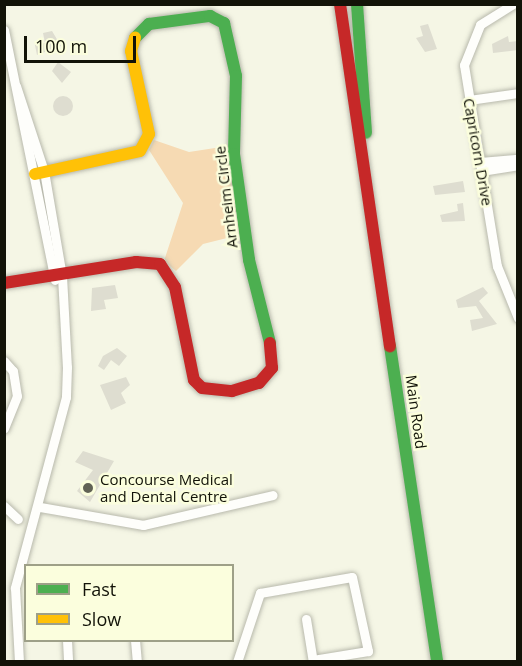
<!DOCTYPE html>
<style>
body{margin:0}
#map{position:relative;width:522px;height:666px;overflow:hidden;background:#f5f6e5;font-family:"Open Sans",sans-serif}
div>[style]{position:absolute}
.green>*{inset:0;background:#f6dab3}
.building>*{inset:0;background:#deddd0}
.round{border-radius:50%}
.roads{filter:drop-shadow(0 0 2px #b8b9ac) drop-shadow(0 0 2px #b8b9ac)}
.street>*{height:9px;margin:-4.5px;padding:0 4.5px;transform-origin:4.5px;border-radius:4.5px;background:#fefefb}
.fast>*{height:12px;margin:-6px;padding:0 6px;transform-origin:6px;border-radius:6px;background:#4caf50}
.slow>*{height:12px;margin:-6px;padding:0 6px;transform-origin:6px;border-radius:6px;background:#ffc107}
.jam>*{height:12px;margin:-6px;padding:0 6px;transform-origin:6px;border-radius:6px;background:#c62828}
.dots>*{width:16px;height:16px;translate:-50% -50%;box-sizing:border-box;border:3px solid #fbfedd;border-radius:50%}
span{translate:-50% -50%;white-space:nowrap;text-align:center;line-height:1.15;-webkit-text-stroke:5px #fbfedd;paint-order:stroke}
.street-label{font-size:15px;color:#121308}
.poi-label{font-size:15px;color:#121308}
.left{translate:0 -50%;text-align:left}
.frame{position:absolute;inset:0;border:6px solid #121308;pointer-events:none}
.legend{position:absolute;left:24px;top:564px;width:210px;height:78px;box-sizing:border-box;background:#fbfedd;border:2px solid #9ea088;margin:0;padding:8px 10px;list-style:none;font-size:18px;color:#121308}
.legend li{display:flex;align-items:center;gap:12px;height:30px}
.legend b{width:30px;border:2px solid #9ea088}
.scale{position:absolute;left:24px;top:36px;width:112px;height:27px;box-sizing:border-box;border:3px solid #121308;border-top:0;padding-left:8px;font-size:18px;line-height:21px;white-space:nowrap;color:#121308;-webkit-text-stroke:4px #fbfedd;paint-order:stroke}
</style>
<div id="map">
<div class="green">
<div style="clip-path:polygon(154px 140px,189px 152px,228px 146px,239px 235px,203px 244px,176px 271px,164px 261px,183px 203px,149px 150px)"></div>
</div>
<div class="building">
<div style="clip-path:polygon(428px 24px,437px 49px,425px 52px,416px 38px,423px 36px,420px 26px)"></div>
<div style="clip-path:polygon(52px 31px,61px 46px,37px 55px,35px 45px,45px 43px,43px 33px)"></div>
<div style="clip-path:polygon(508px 36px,509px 42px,518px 41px,518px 50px,493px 53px,492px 44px)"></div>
<div style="clip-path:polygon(58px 62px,71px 72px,62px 83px,52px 71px)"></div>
<div class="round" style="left:53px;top:96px;width:20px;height:20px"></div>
<div style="clip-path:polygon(463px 181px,465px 192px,435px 195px,433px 186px)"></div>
<div style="clip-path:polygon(463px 203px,465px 221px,442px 222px,440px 215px,458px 211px,457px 204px)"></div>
<div style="clip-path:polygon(115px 285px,118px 298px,104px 300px,106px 309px,91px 311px,92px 288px)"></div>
<div style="clip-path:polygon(483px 287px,488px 293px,479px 301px,497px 324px,472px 331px,470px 320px,483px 318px,476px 306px,458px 308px,456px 300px)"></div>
<div style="clip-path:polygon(117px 348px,127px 356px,119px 366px,111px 360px,104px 370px,98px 366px,103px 356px)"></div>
<div style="clip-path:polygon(126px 377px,130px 385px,121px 393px,126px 403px,111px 410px,100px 385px)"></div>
<div style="clip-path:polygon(83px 451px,114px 461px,90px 502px,77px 491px,93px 470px,75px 462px)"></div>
</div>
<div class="roads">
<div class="street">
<div style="left:513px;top:4px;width:39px;rotate:148deg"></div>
<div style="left:480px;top:25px;width:43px;rotate:111.8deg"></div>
<div style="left:464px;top:65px;width:204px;rotate:80.7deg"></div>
<div style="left:497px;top:266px;width:56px;rotate:68deg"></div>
<div style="left:4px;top:30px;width:255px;rotate:78.5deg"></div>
<div style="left:16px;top:86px;width:89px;rotate:71.8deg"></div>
<div style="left:44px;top:171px;width:107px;rotate:80.3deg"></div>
<div style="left:62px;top:276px;width:91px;rotate:86.9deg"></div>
<div style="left:67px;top:367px;width:30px;rotate:92deg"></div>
<div style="left:66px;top:397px;width:198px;rotate:105deg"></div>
<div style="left:15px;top:588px;width:74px;rotate:86.9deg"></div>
<div style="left:469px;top:100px;width:49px;rotate:-8.1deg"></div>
<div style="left:480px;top:162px;width:38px;rotate:-5deg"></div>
<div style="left:481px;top:171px;width:37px;rotate:-9deg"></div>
<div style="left:4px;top:361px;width:13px;rotate:48deg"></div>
<div style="left:13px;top:371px;width:25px;rotate:81deg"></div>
<div style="left:17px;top:396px;width:35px;rotate:112deg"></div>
<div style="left:4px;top:506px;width:19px;rotate:43deg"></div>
<div style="left:40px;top:507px;width:105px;rotate:9.9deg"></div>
<div style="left:143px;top:525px;width:133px;rotate:-13deg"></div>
<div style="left:306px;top:619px;width:44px;rotate:80.8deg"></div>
<div style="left:67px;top:640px;width:22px;rotate:87deg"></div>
<div style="left:135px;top:640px;width:22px;rotate:85deg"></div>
<div style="left:237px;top:662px;width:73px;rotate:-71.6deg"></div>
<div style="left:260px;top:593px;width:93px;rotate:-9.9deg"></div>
<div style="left:352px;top:577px;width:76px;rotate:77.8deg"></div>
<div style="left:368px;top:651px;width:56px;rotate:170.7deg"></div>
</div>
<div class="fast">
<div style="left:357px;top:4px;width:129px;rotate:86deg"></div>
<div style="left:135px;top:38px;width:20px;rotate:-45deg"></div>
<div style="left:149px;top:24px;width:62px;rotate:-7.5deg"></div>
<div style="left:210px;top:16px;width:16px;rotate:27deg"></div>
<div style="left:224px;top:23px;width:54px;rotate:77.2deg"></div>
<div style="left:236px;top:76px;width:78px;rotate:91.5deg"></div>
<div style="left:234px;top:154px;width:107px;rotate:81.9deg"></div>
<div style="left:249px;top:260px;width:86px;rotate:75.8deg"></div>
<div style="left:390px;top:346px;width:319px;rotate:81.5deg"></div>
</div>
<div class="slow">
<div style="left:35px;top:174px;width:107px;rotate:-12.4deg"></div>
<div style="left:140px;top:151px;width:19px;rotate:-62deg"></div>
<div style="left:149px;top:134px;width:85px;rotate:-102.2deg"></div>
<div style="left:131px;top:51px;width:14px;rotate:-73deg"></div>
</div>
<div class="jam">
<div style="left:340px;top:4px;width:346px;rotate:81.7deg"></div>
<div style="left:4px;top:283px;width:134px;rotate:-9deg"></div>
<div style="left:136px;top:262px;width:24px;rotate:5deg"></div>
<div style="left:160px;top:264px;width:27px;rotate:57deg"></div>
<div style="left:175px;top:287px;width:95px;rotate:78.5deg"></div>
<div style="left:194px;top:380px;width:11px;rotate:45deg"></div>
<div style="left:202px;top:388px;width:30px;rotate:6deg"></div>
<div style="left:232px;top:391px;width:28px;rotate:-17deg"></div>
<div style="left:259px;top:383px;width:20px;rotate:-49deg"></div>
<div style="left:272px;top:368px;width:25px;rotate:-95deg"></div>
</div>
</div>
<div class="dots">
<div style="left:88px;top:488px;background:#616255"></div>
</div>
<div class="street-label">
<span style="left:478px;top:152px;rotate:80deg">Capricorn Drive</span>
<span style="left:226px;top:197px;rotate:-97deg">Arnheim Circle</span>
<span style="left:416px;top:412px;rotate:82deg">Main Road</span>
</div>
<div class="poi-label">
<span class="left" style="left:100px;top:488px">Concourse Medical<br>and Dental Centre</span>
</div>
<div class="frame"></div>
<ul class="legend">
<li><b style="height:8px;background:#4caf50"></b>Fast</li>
<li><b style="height:8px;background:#ffc107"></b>Slow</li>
</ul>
<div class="scale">100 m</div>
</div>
